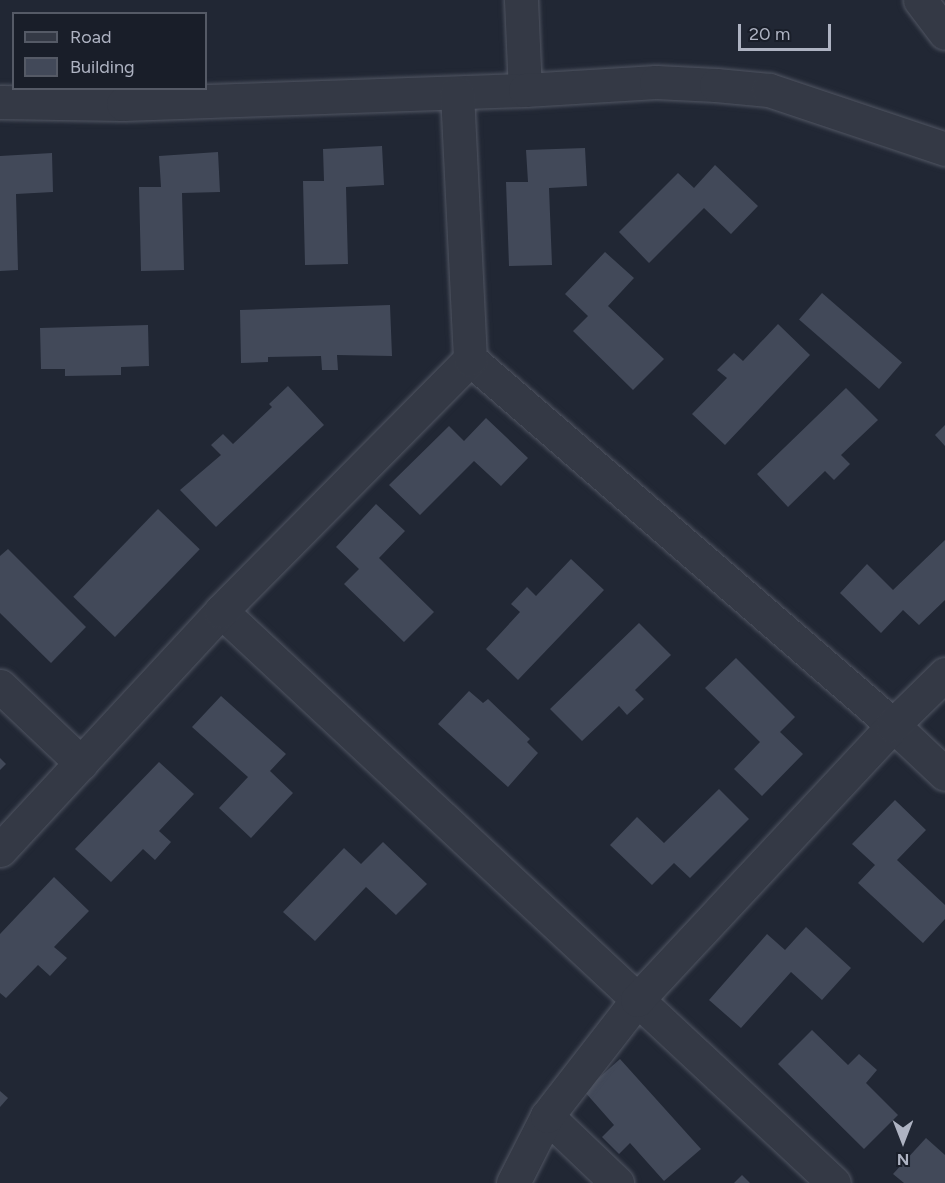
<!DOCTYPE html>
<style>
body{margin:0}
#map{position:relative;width:945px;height:1183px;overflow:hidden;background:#212734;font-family:Figtree,sans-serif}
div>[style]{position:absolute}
.building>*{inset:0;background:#424959;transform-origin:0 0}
.roads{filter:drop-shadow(0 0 2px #515663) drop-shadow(0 0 2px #515663)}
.minor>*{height:33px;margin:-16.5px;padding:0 16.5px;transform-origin:16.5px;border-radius:16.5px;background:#343945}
span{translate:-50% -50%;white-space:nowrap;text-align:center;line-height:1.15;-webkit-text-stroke:4.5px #191e29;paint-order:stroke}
.legend{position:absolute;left:12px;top:12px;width:195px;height:78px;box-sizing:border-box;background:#191e29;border:2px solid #555a66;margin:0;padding:8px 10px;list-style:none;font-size:18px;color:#aeb3c2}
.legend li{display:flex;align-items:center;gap:12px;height:30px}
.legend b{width:30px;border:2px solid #555a66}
.north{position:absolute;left:873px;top:1111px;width:60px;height:60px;-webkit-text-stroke:4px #191e29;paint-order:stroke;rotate:180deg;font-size:16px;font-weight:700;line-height:24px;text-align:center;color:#aeb3c2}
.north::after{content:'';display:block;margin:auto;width:21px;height:27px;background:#aeb3c2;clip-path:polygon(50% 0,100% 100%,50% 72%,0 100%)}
.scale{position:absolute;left:738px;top:24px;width:93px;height:27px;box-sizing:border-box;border:3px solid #aeb3c2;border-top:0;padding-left:8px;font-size:18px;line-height:21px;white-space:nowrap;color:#aeb3c2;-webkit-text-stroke:4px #191e29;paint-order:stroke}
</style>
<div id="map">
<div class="building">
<div style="clip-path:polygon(382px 146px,384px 185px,346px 187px,348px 264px,305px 265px,303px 181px,324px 181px,323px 149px)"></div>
<div style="clip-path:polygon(585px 148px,587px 186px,549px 188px,552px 265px,509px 266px,506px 182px,528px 182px,526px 150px)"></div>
<div style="clip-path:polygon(218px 152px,220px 192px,182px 193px,184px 270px,141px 271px,139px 187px,161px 187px,159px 156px)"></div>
<div style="clip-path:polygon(52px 153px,53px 192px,16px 194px,18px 270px,0 271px,0 156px)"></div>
<div style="clip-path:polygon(715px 165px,758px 206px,731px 234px,704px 208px,649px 263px,619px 232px,678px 173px,694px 188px)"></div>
<div style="clip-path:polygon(605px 252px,634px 278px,608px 306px,664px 359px,633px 390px,573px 331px,588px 316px,565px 294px)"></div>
<div style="left:822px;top:293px;width:106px;height:35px;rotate:41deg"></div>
<div style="clip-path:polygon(390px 305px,392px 356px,337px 355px,338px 370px,322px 370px,321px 356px,268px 357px,268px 362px,241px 363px,240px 310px)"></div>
<div style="clip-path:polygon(778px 324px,810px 355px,725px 445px,692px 414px,727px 378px,717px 370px,734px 353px,743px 361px)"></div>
<div style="clip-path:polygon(148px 325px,149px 366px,121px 367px,121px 375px,65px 376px,65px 369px,41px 369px,40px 328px)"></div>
<div style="clip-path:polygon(288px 386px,324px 425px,216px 527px,180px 490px,221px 455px,211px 445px,223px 434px,233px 444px,272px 407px,269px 404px)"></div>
<div style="clip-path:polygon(846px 388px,878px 420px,841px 455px,850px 464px,834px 480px,825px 471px,788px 507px,757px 474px)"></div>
<div style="clip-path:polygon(486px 418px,528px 458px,501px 486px,474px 461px,420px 515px,389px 485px,449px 426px,464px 441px)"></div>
<div style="clip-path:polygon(945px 425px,945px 446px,935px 435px)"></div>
<div style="clip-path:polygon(376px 504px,405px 531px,379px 558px,434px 612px,404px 642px,344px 584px,359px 569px,336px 547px)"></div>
<div style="left:158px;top:509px;width:58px;height:122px;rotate:44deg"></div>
<div style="clip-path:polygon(945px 540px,945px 600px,919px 625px,903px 610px,881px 633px,840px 593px,867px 564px,893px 590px)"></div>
<div style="clip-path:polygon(8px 549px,86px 627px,51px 663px,0 613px,0 556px)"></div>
<div style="clip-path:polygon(571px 559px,604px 590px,518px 680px,486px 649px,520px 612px,511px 604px,527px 587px,536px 596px)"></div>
<div style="clip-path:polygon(639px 623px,671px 655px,635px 690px,644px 699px,627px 715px,619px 706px,582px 741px,550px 709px)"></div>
<div style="clip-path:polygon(736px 658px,795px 717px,780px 732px,803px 754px,762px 796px,734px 769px,760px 742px,705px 688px)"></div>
<div style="clip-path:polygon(469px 691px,483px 703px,488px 699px,530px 739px,527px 742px,538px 753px,508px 787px,438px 724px)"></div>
<div style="clip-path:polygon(221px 696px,286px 754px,270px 771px,293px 793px,251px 838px,219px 808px,248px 777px,192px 727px)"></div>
<div style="clip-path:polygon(0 758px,6px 764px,0 770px)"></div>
<div style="clip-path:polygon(159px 762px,194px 794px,159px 831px,171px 842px,155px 860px,143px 849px,111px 882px,75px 849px)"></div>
<div style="clip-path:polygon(719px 789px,749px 819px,690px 878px,674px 863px,652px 885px,610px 845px,637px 817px,664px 843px)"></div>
<div style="clip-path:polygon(895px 800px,926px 830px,897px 860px,945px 905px,945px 919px,923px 943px,858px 883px,875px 865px,852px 844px)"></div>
<div style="clip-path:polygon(383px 842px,427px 884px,396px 915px,366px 887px,315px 941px,283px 912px,344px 848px,361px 864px)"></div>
<div style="clip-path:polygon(54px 877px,89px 911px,54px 947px,67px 958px,50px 976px,38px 965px,6px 998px,0 993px,0 934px)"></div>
<div style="clip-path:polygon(806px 927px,851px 968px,822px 1000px,791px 972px,741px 1028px,709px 1000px,767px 934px,785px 950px)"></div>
<div style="clip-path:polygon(812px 1030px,848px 1065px,859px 1054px,877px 1070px,866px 1083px,898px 1115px,864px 1149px,778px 1064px)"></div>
<div style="clip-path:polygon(620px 1059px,701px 1149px,664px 1181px,630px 1143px,619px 1154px,602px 1137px,614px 1125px,584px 1091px)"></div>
<div style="clip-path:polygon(0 1091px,8px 1098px,0 1107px)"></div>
<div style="clip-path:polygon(926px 1138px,945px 1155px,945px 1183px,904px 1183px,893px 1174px)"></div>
<div style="clip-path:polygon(742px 1175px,750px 1183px,734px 1183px)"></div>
</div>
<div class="roads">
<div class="minor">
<div style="left:521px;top:0;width:90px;rotate:87.5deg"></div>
<div style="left:920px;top:0;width:41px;rotate:52.9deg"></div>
<div style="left:0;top:102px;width:123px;rotate:0.9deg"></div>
<div style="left:123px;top:104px;width:402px;rotate:-2deg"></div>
<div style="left:525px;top:90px;width:131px;rotate:-3.5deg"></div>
<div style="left:656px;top:82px;width:60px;rotate:2.9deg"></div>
<div style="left:716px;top:85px;width:53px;rotate:5.4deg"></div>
<div style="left:769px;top:90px;width:186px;rotate:18.5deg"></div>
<div style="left:470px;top:359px;width:559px;rotate:40.87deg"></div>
<div style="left:893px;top:725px;width:71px;rotate:43.3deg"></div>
<div style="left:221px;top:611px;width:838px;rotate:43.02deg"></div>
<div style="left:0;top:686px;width:112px;rotate:43.5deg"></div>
<div style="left:0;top:850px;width:326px;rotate:-47.2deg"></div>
<div style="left:221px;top:611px;width:354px;rotate:-45.3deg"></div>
<div style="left:470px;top:359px;width:266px;rotate:-92.8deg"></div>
<div style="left:547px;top:1116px;width:97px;rotate:43.7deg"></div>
<div style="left:513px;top:1183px;width:75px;rotate:-63.1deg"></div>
<div style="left:547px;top:1116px;width:147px;rotate:-52.2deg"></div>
<div style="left:637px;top:1000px;width:376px;rotate:-47deg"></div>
<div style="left:893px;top:725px;width:73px;rotate:-44.4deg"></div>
</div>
</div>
<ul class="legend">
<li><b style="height:8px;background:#343945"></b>Road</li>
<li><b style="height:16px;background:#424959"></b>Building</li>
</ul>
<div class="north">N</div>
<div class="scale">20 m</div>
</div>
